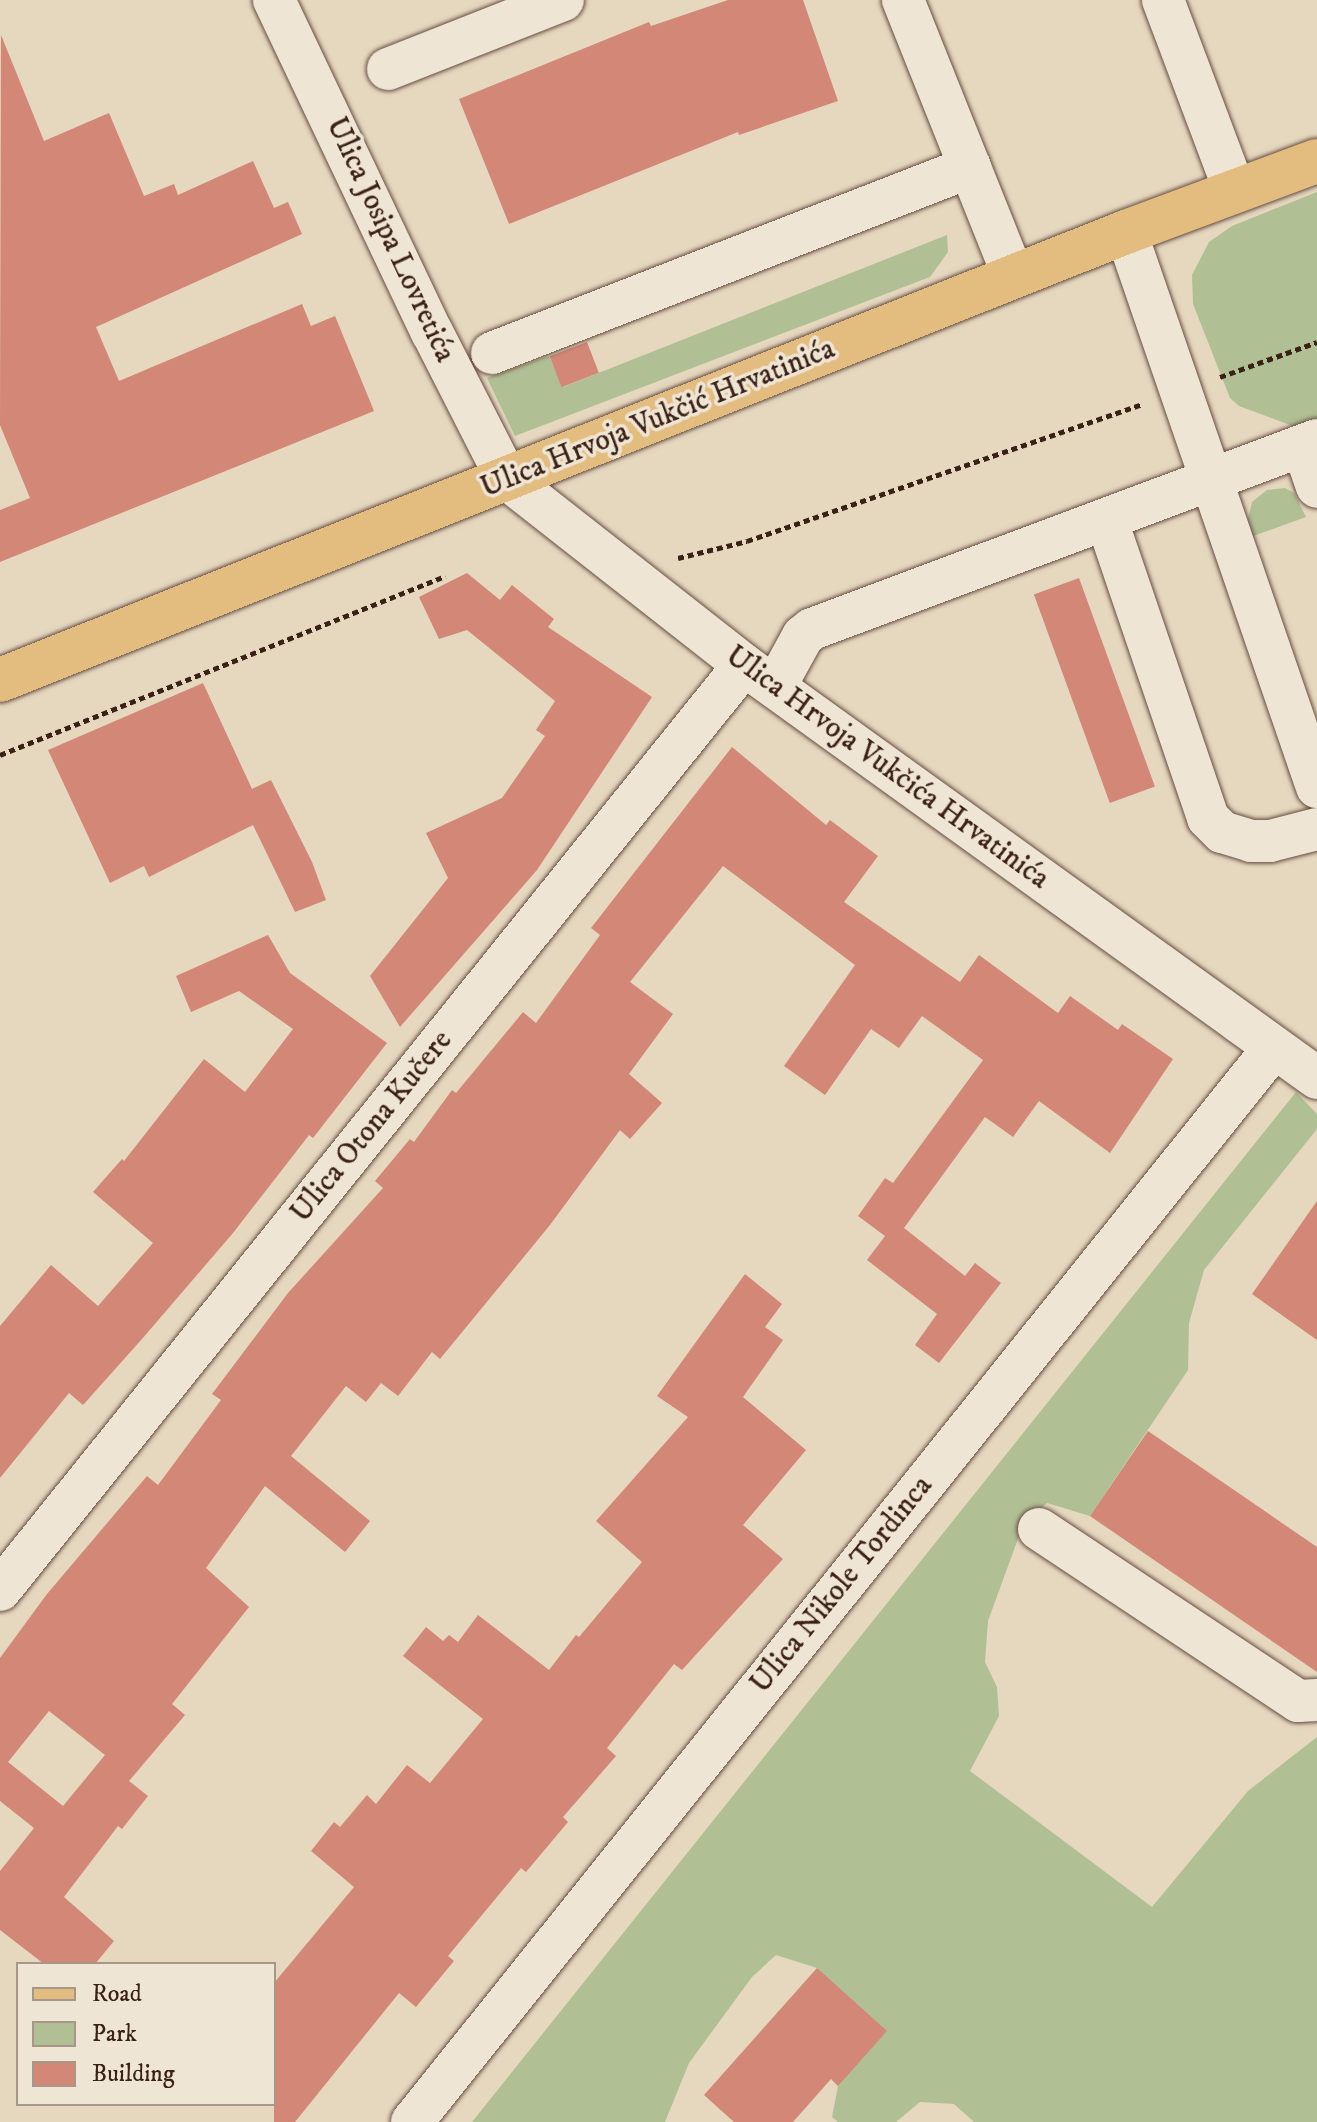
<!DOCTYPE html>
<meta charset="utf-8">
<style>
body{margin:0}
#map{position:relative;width:1317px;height:2122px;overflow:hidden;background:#e6d7bf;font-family:"IM FELL DW Pica",serif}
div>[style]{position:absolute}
.green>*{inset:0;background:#b1bf95}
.building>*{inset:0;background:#d28777;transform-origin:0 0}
.path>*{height:5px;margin-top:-2.5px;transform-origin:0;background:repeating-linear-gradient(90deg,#3a2116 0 6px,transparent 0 10px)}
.roads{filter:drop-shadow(0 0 2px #654e40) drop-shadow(0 0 2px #654e40)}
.minor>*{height:42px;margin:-21px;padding:0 21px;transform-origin:21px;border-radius:21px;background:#efe5d5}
.major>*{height:44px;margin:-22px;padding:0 22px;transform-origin:22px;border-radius:22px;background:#e3bc80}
span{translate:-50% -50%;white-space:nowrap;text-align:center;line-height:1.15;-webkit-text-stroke:7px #efe5d5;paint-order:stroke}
.street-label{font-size:30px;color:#3a2116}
.legend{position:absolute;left:16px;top:1962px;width:260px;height:144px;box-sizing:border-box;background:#efe5d5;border:2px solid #a79789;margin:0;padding:10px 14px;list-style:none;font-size:24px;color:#3a2116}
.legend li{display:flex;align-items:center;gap:16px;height:40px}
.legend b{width:40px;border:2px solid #a79789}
</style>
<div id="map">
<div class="green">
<div style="clip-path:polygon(1317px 192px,1317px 424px,1298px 428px,1239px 406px,1230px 398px,1193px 304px,1192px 275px,1209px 242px,1232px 226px)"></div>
<div style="clip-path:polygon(947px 235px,948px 252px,930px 277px,515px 436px,487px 378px,549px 356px,563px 387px)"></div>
<div style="clip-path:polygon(1285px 488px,1294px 493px,1306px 517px,1253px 536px,1248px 519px,1252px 502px,1267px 490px)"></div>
<div style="clip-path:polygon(1296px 1092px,1317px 1114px,1317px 1129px,1204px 1270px,1189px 1323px,1188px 1370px,1090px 1516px,1047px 1503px,1023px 1525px,988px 1621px,985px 1662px,997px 1687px,999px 1716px,970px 1771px,1152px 1907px,1248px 1791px,1317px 1737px,1317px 2122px,974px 2122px,954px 2104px,920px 2102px,896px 2122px,838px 2122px,832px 2117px,838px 2086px,817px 1968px,776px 1955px,752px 1977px,689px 2063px,665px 2122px,472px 2122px)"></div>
</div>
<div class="building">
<div style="clip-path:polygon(728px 0,803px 0,838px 101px,739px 135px,738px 132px,509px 224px,459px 99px,649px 22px,651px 26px)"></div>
<div style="clip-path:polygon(1px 35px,44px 141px,109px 113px,144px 196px,174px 184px,178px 195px,253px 161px,274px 208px,288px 202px,302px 234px,96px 327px,119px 381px,302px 304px,311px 326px,335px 316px,374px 411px,0 562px,0 510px,30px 498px,0 425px)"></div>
<div style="left:587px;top:342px;width:33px;height:40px;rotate:69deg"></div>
<div style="clip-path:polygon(467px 573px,500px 600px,512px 585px,554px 619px,548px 627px,652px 697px,537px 870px,400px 1027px,370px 976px,448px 878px,426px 833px,502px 798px,545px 736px,536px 730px,555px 701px,467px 630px,439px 639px,419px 597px)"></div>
<div style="left:1079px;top:578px;width:222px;height:48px;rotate:70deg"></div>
<div style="clip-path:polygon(203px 683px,252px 789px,271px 780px,312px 862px,326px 900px,295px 912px,253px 825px,149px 877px,144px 866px,110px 883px,48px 750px)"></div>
<div style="clip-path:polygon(evenodd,732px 747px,826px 825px,830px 820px,878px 856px,844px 902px,960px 982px,979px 955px,1058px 1013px,1070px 996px,1118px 1030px,1122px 1024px,1173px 1059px,1110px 1153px,1039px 1101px,1013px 1137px,985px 1117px,904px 1228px,965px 1276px,975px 1263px,1001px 1283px,939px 1363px,915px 1345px,937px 1314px,867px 1260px,885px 1236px,858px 1216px,885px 1178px,893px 1183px,983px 1060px,922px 1016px,899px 1048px,871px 1029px,825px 1095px,784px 1066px,855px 965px,723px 866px,630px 982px,673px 1014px,629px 1074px,662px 1103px,630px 1139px,620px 1130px,550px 1225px,440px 1359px,432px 1352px,398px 1396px,381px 1383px,366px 1402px,346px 1386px,291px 1456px,370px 1521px,345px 1552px,265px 1486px,206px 1568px,249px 1607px,172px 1704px,185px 1715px,129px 1781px,148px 1796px,122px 1829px,118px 1826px,64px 1897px,114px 1941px,95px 1964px,44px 1964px,0 1930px,0 1871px,34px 1828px,0 1801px,0 1658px,47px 1594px,147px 1476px,158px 1485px,221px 1400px,212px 1394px,288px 1293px,383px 1188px,375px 1181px,410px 1139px,414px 1142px,452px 1090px,456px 1093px,523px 1012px,536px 1023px,600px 935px,591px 928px,732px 747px,49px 1711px,105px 1755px,63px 1806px,8px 1762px,49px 1711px)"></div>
<div style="clip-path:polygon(268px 935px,290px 973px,387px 1043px,313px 1138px,309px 1135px,233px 1233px,142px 1339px,83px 1405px,69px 1393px,0 1478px,0 1326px,51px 1265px,98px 1306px,153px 1243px,93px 1192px,122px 1159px,124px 1161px,204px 1059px,245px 1092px,293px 1029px,239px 991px,191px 1012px,176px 976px)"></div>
<div style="clip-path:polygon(1317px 1201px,1317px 1340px,1252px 1294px)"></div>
<div style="clip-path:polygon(745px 1274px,782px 1304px,765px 1327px,783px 1340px,743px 1397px,806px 1450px,743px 1525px,783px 1559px,682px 1670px,674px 1664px,607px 1748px,616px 1756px,563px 1817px,568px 1822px,526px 1872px,521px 1868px,448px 1956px,454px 1961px,416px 2007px,399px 1993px,295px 2122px,274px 2122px,274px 1983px,354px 1887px,311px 1851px,334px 1822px,340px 1827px,367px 1795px,376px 1804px,407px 1765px,430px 1783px,483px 1719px,403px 1656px,426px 1627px,443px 1641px,449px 1635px,458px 1642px,478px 1615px,549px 1670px,576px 1635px,579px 1637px,642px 1562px,596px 1521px,688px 1417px,657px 1396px)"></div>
<div style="clip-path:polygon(1148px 1431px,1317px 1547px,1317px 1672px,1090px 1516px)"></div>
<div style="clip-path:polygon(817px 1968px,887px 2031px,838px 2086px,831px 2079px,793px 2122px,734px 2122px,704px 2095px)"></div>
</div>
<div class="path">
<div style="left:1220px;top:377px;width:103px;rotate:-19.8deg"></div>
<div style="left:678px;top:558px;width:71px;rotate:-13.8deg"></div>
<div style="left:747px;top:541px;width:419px;rotate:-19.1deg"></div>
<div style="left:0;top:755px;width:480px;rotate:-21.9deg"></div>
</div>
<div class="roads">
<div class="minor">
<div style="left:274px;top:0;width:368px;rotate:64.6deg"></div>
<div style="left:432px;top:332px;width:165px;rotate:63deg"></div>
<div style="left:507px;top:479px;width:301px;rotate:38.1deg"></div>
<div style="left:744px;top:665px;width:706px;rotate:35.78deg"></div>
<div style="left:903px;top:0;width:298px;rotate:68.2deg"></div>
<div style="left:1163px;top:0;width:205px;rotate:69.4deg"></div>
<div style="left:388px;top:69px;width:188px;rotate:-21.5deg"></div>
<div style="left:1126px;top:232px;width:587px;rotate:71.01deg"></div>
<div style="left:492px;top:353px;width:513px;rotate:-21.26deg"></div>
<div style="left:1303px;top:446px;width:43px;rotate:71.1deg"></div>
<div style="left:1107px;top:521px;width:314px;rotate:71.2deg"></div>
<div style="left:1208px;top:818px;width:20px;rotate:45deg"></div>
<div style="left:1222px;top:832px;width:30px;rotate:17deg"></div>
<div style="left:1251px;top:841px;width:19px"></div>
<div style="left:1270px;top:841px;width:49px;rotate:-14.3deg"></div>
<div style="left:775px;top:687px;width:58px;rotate:-61.2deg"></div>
<div style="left:803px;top:636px;width:11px;rotate:-38deg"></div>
<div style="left:812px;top:629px;width:539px;rotate:-20.52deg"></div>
<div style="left:1039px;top:1529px;width:311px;rotate:33.6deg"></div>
<div style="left:1298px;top:1701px;width:19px;rotate:-3deg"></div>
<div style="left:0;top:1590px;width:1187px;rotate:-51.19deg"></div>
<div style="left:412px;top:2122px;width:1376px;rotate:-51.26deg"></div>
</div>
<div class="major">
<div style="left:0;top:680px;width:1212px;rotate:-21.7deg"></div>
<div style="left:1126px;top:232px;width:204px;rotate:-20.4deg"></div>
</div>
</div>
<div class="street-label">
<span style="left:390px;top:240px;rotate:65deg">Ulica Josipa Lovretića</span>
<span style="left:658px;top:419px;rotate:-22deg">Ulica Hrvoja Vukčić Hrvatinića</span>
<span style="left:887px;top:768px;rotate:36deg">Ulica Hrvoja Vukčića Hrvatinića</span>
<span style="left:372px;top:1127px;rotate:-51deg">Ulica Otona Kučere</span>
<span style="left:842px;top:1585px;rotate:-51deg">Ulica Nikole Tordinca</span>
</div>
<ul class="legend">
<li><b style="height:10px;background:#e3bc80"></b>Road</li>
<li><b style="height:22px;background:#b1bf95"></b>Park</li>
<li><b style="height:22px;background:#d28777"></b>Building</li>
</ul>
</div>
